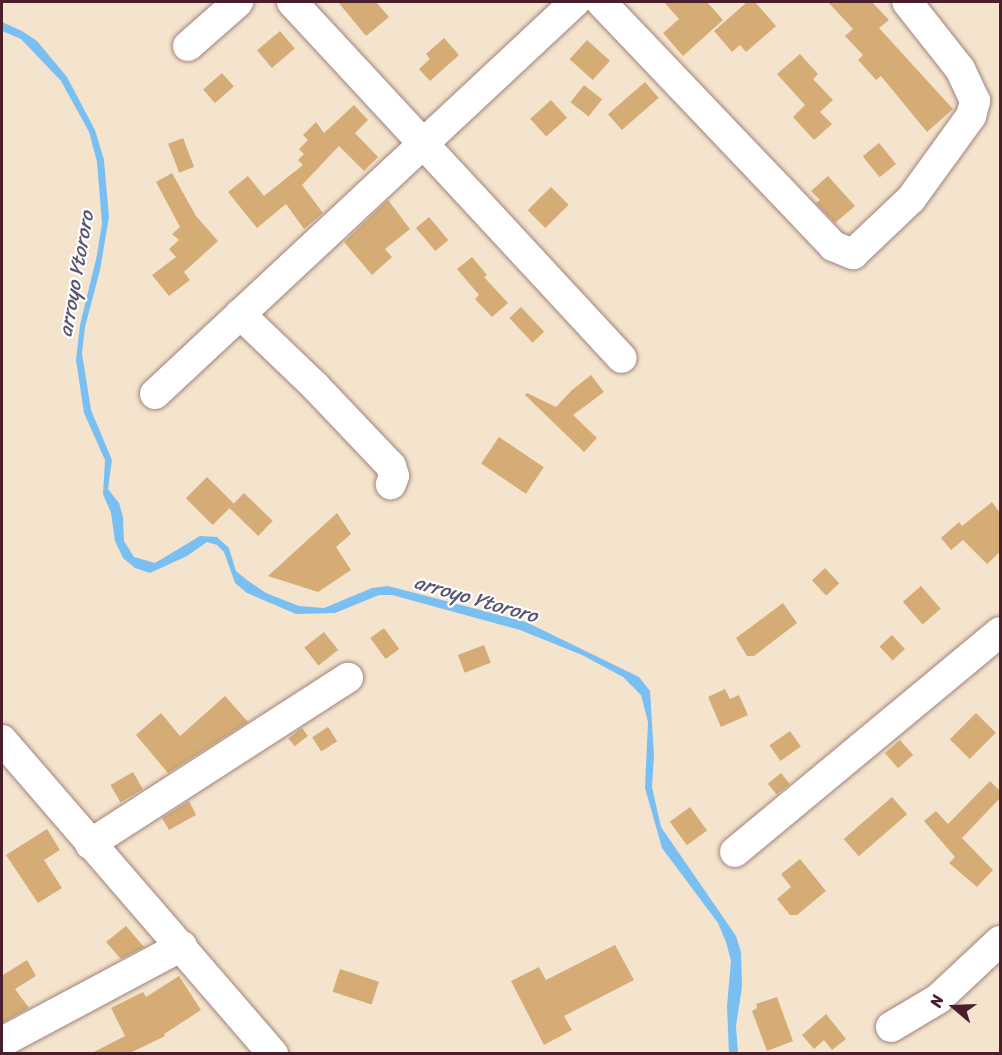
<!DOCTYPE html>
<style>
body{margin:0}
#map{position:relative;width:1002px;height:1055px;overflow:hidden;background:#f5e4cd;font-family:Sriracha,sans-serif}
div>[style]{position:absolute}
.water>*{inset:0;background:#7abff1}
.building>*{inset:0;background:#d5ac75;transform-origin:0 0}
.roads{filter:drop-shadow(0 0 2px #a0827c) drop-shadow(0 0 2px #a0827c)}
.minor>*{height:30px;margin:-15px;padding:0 15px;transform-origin:15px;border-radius:15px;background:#fff}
span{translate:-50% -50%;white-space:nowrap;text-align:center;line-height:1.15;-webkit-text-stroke:4.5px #fff;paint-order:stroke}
.water-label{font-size:20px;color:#5b5770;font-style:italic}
.frame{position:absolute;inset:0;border:3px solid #4a1f2b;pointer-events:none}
.north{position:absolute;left:924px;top:977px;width:60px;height:60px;-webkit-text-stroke:4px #fff;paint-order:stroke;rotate:289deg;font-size:16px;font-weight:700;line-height:24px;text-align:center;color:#4a1f2b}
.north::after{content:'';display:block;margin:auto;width:21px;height:27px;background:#4a1f2b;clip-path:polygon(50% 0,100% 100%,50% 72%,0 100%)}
</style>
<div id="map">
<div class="water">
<div style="clip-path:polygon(2px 22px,22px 31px,37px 41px,67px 77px,95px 130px,104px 160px,109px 217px,100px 270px,85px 327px,82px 353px,91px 410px,112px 460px,108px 489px,119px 503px,123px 517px,124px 541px,134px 557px,155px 563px,200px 536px,217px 537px,229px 548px,236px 571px,247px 580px,266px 593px,299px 606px,324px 608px,372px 588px,388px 586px,526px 622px,639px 677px,650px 691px,654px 756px,652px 787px,661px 827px,736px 936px,741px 952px,742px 987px,736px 1026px,738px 1053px,729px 1053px,727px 1006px,731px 961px,726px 942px,718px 923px,662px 848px,645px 788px,648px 722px,641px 695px,623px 677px,582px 655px,520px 630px,392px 595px,379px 595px,335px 613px,296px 614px,247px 593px,235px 583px,224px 552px,217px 545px,207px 542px,187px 556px,150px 573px,135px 568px,123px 558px,115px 541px,111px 513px,103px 494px,105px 460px,84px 413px,76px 360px,80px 325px,97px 255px,102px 223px,97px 162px,89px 132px,61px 81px,21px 39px,2px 31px)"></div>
</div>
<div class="building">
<div style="clip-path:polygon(338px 2px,376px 2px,389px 17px,366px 36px)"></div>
<div style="clip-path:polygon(664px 2px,707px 2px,723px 20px,683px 56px,663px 33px,679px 19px)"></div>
<div style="clip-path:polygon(747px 2px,755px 2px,776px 26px,746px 52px,740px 45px,732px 52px,714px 31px)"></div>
<div style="clip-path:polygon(828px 2px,872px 2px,889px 20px,879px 28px,953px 109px,927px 132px,881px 76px,876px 80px,858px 60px,863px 55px,845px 36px,853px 29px)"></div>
<div style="left:280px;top:31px;width:23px;height:30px;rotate:50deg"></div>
<div style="clip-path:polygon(444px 38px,459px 55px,430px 81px,419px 69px,430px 59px,426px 54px)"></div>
<div style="left:587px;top:40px;width:31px;height:26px;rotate:42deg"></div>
<div style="clip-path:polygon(800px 54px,818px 74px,813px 79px,833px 100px,820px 112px,832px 124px,814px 140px,793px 117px,805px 105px,777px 74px)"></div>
<div style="left:222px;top:73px;width:18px;height:25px;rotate:49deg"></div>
<div style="left:645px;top:82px;width:21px;height:49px;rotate:49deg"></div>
<div style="left:584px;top:85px;width:23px;height:22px;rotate:38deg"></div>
<div style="left:551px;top:100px;width:24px;height:28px;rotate:48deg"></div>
<div style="clip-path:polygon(354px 105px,368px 120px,355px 133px,378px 157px,364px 171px,339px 146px,302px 185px,323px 213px,304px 229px,286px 204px,257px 228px,228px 192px,248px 176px,264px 196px,303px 165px,298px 160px,304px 154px,299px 149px,308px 140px,303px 135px,316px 122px,324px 133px)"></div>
<div style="left:183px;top:138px;width:31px;height:16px;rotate:69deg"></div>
<div style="left:879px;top:143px;width:27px;height:21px;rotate:51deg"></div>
<div style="clip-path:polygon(172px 173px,196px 216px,218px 241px,184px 272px,190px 280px,169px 296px,152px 275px,176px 257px,169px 249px,179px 240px,172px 234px,180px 227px,156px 182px)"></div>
<div style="clip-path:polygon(828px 176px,855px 206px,835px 223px,816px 203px,820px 200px,811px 191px)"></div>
<div style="left:551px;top:187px;width:25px;height:33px;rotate:45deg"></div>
<div style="clip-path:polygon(388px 200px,410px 229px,385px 249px,392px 257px,372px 275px,344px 242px)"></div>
<div style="left:429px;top:217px;width:30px;height:17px;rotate:50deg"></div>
<div style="clip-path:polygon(472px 257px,487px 275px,484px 277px,508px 303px,492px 317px,475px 299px,479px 295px,457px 269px)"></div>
<div style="left:521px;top:307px;width:34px;height:16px;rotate:47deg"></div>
<div style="clip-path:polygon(591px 375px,604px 392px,573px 415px,597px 438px,584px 452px,525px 395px,527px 393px,556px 407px,572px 390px)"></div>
<div style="left:499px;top:437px;width:54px;height:32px;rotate:34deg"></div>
<div style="left:207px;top:477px;width:38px;height:30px;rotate:45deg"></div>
<div style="left:244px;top:493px;width:40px;height:21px;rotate:44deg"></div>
<div style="clip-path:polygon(992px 502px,1000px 513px,1000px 552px,987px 564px,963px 540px,951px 550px,941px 538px,959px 522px,962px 526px)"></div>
<div style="clip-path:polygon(337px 513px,351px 534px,336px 547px,351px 570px,318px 592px,268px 576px)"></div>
<div style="left:825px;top:568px;width:21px;height:18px;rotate:47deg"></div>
<div style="left:921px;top:586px;width:30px;height:24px;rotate:49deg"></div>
<div style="clip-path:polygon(783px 603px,797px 623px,754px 656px,747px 656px,736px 638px)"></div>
<div style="left:384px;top:628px;width:26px;height:17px;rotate:54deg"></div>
<div style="left:324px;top:632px;width:23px;height:25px;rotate:52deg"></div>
<div style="left:892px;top:635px;width:19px;height:17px;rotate:47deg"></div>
<div style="left:484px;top:645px;width:19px;height:28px;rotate:69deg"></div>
<div style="clip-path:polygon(725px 689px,730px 699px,739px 695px,748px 715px,721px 727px,708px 697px)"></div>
<div style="clip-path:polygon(225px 696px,248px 722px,168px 773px,136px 735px,161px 713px,180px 736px)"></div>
<div style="left:976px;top:713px;width:28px;height:37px;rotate:45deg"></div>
<div style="left:328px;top:727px;width:17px;height:19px;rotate:57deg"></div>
<div style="left:302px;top:728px;width:10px;height:17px;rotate:53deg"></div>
<div style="left:790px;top:731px;width:19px;height:25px;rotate:55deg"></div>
<div style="left:900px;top:740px;width:20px;height:20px;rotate:49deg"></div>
<div style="left:133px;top:772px;width:20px;height:26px;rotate:60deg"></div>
<div style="left:781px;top:773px;width:14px;height:17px;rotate:51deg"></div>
<div style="clip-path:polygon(990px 781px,1000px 791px,1000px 798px,962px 838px,993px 870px,977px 887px,949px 863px,955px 857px,924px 821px,936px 811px,948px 824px)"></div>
<div style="left:892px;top:797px;width:23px;height:64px;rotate:49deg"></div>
<div style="clip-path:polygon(189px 801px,196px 815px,169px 830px,162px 818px)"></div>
<div style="left:690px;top:807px;width:29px;height:25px;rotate:54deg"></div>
<div style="clip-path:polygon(47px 829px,60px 850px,44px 860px,62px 888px,38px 903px,6px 855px)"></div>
<div style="clip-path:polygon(800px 859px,826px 891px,797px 915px,790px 915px,777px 899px,791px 887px,781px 874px)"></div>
<div style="clip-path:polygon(126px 926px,144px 947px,121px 959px,106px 942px)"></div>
<div style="clip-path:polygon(615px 945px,634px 980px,564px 1016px,572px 1030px,544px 1045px,511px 981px,539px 967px,546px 980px)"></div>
<div style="clip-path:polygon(27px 960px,36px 976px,15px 989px,29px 1008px,2px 1023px,2px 972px,3px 975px)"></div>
<div style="left:340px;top:969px;width:41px;height:24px;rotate:18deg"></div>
<div style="clip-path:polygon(179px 976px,201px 1010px,164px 1034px,165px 1036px,130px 1053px,92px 1053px,125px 1036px,111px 1008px,143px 992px,146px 997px)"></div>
<div style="clip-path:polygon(777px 997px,793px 1041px,767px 1051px,752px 1011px,757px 1008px,756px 1004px)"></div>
<div style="clip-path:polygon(826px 1014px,846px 1039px,832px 1050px,824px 1040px,814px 1049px,802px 1035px)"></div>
</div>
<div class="roads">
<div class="minor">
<div style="left:292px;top:2px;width:485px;rotate:47.2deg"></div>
<div style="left:601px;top:2px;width:337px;rotate:46.4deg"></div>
<div style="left:833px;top:246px;width:22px;rotate:22deg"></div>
<div style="left:853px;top:254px;width:80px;rotate:-43.5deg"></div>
<div style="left:911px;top:199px;width:102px;rotate:-54.1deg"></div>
<div style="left:971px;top:116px;width:16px;rotate:-75deg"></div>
<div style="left:975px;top:101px;width:35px;rotate:-115deg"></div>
<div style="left:960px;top:69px;width:85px;rotate:-128.3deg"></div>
<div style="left:188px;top:46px;width:67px;rotate:-41.3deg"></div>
<div style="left:240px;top:314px;width:104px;rotate:43.8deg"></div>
<div style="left:315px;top:386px;width:110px;rotate:46.5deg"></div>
<div style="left:391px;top:466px;width:10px;rotate:73deg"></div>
<div style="left:394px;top:476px;width:9px;rotate:111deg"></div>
<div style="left:155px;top:394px;width:575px;rotate:-43.03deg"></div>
<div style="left:2px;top:740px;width:415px;rotate:49.2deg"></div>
<div style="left:90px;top:844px;width:307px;rotate:-32.8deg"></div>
<div style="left:735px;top:852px;width:344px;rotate:-39.7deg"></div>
<div style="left:891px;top:1027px;width:55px;rotate:-30.8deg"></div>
<div style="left:938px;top:999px;width:85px;rotate:-43.1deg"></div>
<div style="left:2px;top:1042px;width:204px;rotate:-28.1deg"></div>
</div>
</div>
<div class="water-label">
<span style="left:76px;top:274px;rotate:-80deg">arroyo Ytororo</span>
<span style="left:476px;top:599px;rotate:16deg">arroyo Ytororo</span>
</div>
<div class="frame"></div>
<div class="north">N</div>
</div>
